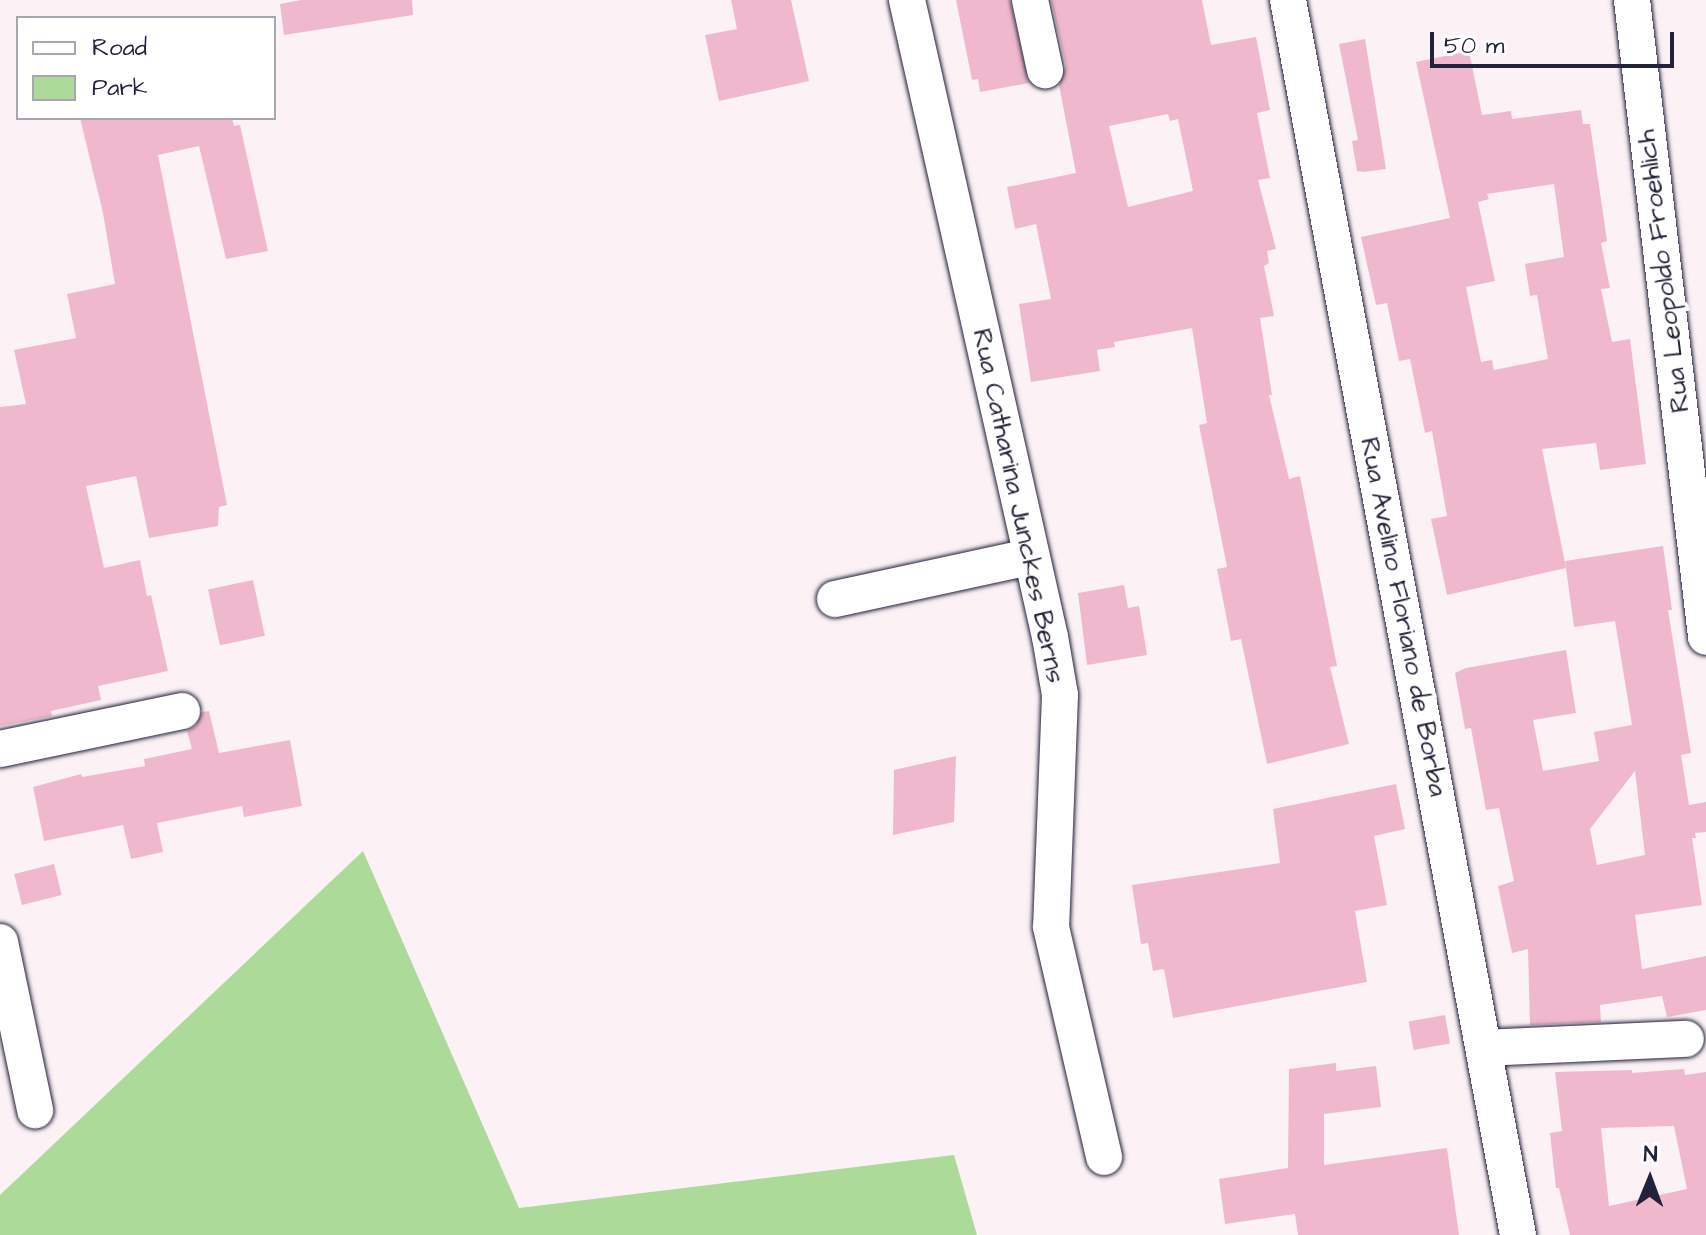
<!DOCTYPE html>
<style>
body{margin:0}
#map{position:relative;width:1706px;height:1235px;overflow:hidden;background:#fcf1f5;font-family:"Architects Daughter",sans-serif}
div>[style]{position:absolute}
.green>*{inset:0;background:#acda99}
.building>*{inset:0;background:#f0b8cd;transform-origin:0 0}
.roads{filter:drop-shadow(0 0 2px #22223b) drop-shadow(0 0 2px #22223b)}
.minor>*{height:36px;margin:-18px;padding:0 18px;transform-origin:18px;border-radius:18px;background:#fff}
span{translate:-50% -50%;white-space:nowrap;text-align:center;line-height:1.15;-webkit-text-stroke:8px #fff;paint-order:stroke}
.street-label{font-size:26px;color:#22223b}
.legend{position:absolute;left:16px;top:16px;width:260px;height:104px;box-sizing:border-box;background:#fff;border:2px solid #a7a7b1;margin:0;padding:10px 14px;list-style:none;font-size:24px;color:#22223b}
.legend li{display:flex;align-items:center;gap:16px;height:40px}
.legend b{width:40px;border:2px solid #a7a7b1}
.north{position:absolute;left:1610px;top:1139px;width:80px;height:80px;-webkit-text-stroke:6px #fff;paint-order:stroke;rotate:1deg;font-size:22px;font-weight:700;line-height:32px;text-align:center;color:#22223b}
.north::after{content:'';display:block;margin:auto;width:28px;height:36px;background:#22223b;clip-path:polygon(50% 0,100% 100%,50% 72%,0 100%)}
.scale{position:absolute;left:1430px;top:32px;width:244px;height:36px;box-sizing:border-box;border:4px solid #22223b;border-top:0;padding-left:10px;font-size:24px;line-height:28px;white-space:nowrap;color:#22223b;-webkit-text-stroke:6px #fff;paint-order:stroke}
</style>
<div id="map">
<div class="green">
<div style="clip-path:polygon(363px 851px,519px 1208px,954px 1155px,977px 1235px,0 1235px,0 1195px)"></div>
</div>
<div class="building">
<div style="clip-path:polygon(301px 0,412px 0,413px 15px,284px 35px,280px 4px)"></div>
<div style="clip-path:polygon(731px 0,791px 0,809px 81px,719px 101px,705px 35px,737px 29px)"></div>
<div style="clip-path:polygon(956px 0,1010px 0,1029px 83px,980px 92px,978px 79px,972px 80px)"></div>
<div style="clip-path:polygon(evenodd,1051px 0,1202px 0,1211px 45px,1256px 37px,1270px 110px,1257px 113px,1270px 178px,1258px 180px,1276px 249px,1267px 251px,1269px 263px,1264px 266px,1274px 316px,1260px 318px,1272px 395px,1269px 395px,1289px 479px,1300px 476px,1337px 666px,1330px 667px,1349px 744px,1267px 764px,1241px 639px,1231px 641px,1217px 569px,1227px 567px,1199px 425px,1207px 423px,1192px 328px,1114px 342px,1115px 347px,1097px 350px,1100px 371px,1031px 382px,1019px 304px,1051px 299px,1036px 224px,1015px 229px,1007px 187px,1076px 173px,1059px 85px,1066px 66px,1051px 0,1168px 114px,1170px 121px,1178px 119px,1193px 191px,1128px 207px,1109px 126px,1168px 114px)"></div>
<div style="clip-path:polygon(1365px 39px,1386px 169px,1364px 172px,1357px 171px,1352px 141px,1358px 140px,1339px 44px)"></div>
<div style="clip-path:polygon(evenodd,1469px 51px,1482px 115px,1511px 111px,1512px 119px,1581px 110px,1583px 124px,1590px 124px,1607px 241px,1601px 243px,1610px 288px,1601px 289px,1612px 342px,1630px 339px,1646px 464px,1600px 470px,1596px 443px,1542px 449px,1566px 568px,1447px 595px,1431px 519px,1447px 516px,1432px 431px,1425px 433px,1410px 359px,1399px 361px,1387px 303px,1376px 305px,1361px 237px,1450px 218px,1416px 62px,1469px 51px,1554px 184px,1564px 257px,1525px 264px,1530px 296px,1537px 295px,1548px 359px,1494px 370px,1492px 360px,1481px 362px,1466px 287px,1495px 281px,1478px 202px,1489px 199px,1487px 194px,1554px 184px)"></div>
<div style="clip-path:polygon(80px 118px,232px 118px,234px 126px,240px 125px,268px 251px,226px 259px,199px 146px,158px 155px,227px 505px,219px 507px,218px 526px,149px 538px,136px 476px,86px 486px,104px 568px,140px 560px,147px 596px,151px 595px,168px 671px,98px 686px,101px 700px,51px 711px,52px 716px,0 726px,0 407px,26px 404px,14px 350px,76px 338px,67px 294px,115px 284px,103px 213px)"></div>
<div style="clip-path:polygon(evenodd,1663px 546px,1672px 610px,1668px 610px,1691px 753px,1681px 755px,1689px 805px,1706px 802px,1706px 832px,1695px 833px,1696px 838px,1692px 838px,1702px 905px,1635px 915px,1642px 969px,1706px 956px,1706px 1010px,1667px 1017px,1662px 996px,1600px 1005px,1601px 1022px,1530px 1025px,1528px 949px,1512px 953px,1498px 886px,1514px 881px,1499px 808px,1486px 810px,1471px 728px,1465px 729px,1455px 673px,1466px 668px,1566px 650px,1576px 713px,1533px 720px,1543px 771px,1599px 761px,1594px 732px,1632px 725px,1615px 621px,1574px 627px,1565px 561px,1663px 546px,1635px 771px,1645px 855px,1597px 865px,1590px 829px,1635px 771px)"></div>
<div style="left:253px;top:580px;width:57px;height:46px;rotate:78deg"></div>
<div style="clip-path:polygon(1124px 585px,1128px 608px,1139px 606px,1147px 655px,1087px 665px,1078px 593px)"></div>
<div style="clip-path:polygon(209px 711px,219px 753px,290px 740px,302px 806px,244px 817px,242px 806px,157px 823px,163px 852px,131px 859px,123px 825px,44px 841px,33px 787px,81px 774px,82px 777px,145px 766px,144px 759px,192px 749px,187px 731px,196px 726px,202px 712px)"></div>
<div style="clip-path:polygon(956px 756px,954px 822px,893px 835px,894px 770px)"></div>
<div style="clip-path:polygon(1396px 784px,1405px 829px,1374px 836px,1387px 905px,1355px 911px,1367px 982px,1173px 1018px,1164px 969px,1153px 971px,1148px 943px,1141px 944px,1132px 885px,1280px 863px,1273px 809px)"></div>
<div style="left:54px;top:864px;width:32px;height:41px;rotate:76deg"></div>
<div style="left:1445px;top:1015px;width:29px;height:37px;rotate:80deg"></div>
<div style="clip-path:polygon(1336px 1063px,1336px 1071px,1376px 1066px,1381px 1107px,1324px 1114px,1324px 1165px,1447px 1148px,1459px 1235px,1298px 1235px,1295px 1214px,1225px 1224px,1219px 1179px,1288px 1168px,1289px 1069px)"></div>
<div style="clip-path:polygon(evenodd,1684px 1069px,1685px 1075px,1706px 1072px,1706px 1235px,1570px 1235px,1559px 1188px,1556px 1188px,1550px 1133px,1562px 1131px,1555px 1072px,1632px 1070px,1632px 1073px,1684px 1069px,1674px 1126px,1687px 1189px,1609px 1206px,1601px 1128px,1674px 1126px)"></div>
</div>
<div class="roads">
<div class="minor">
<div style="left:907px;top:0;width:653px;rotate:77.35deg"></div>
<div style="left:1050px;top:637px;width:59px;rotate:80.2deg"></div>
<div style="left:1060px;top:695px;width:232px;rotate:92.2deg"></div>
<div style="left:1051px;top:927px;width:236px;rotate:77deg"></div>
<div style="left:1030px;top:0;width:72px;rotate:77.9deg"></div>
<div style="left:1288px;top:0;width:1256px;rotate:79.45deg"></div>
<div style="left:1632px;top:0;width:641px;rotate:83.37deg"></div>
<div style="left:835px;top:599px;width:199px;rotate:-12.2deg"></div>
<div style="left:0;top:749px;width:186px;rotate:-11.8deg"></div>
<div style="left:0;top:942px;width:172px;rotate:78.2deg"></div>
<div style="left:1484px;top:1048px;width:202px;rotate:-2.6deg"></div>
</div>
</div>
<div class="street-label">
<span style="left:1664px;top:271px;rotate:-97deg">Rua Leopoldo Froehlich</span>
<span style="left:1018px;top:506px;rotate:78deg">Rua Catharina Junckes Berns</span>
<span style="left:1403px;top:617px;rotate:79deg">Rua Avelino Floriano de Borba</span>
</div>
<ul class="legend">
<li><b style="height:10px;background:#fff"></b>Road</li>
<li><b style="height:22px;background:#acda99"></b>Park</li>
</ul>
<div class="north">N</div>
<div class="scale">50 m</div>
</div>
